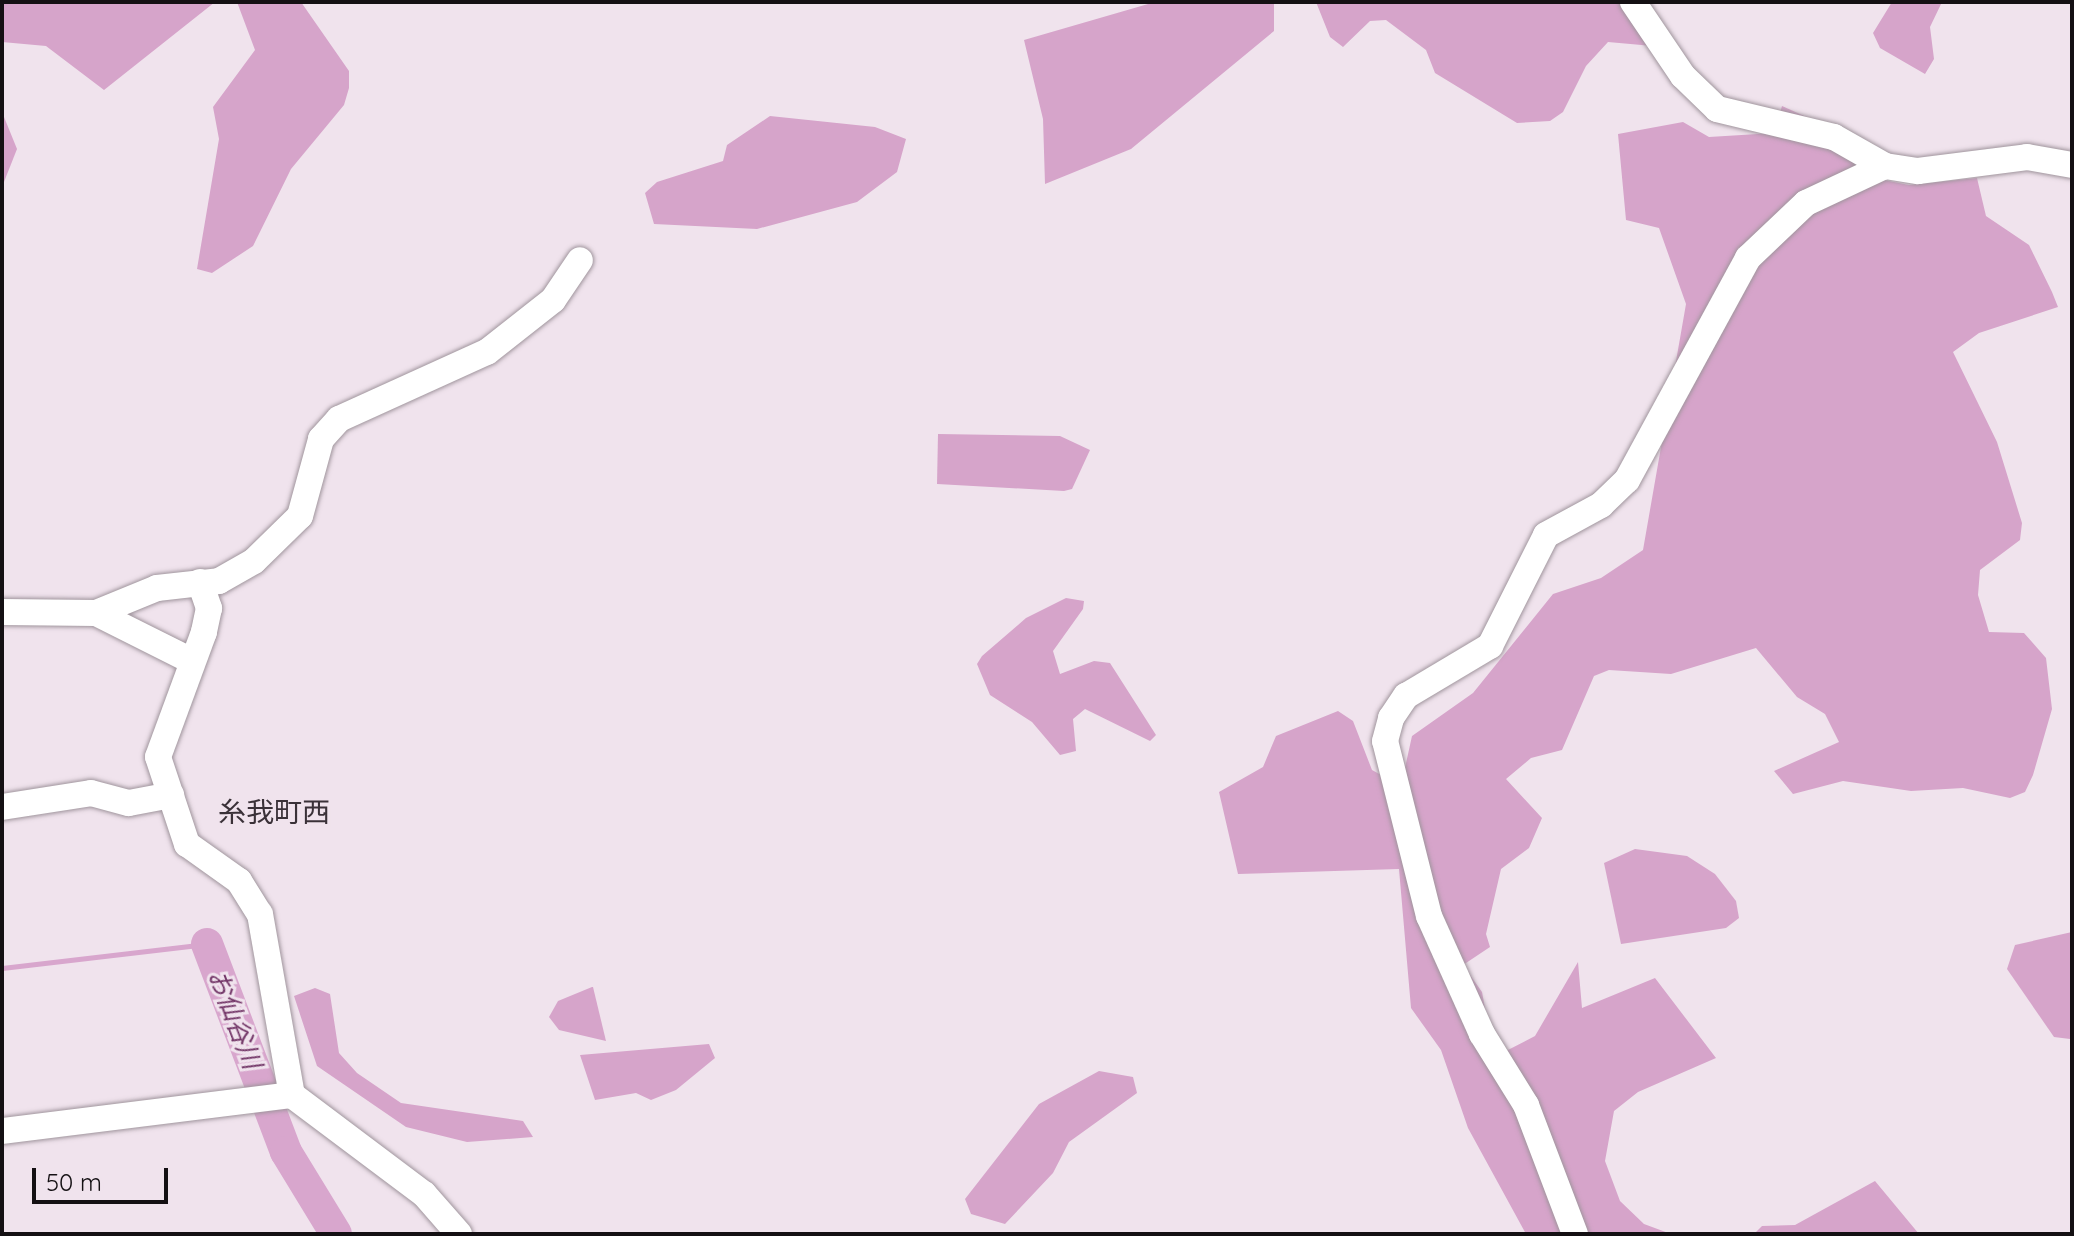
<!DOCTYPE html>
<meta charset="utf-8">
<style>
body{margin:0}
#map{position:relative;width:2074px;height:1236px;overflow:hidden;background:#f0e3ed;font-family:Quicksand,"Noto Sans JP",sans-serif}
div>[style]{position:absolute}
.forest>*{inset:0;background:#d6a4ca}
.stream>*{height:5px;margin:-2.5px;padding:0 2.5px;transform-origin:2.5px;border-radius:2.5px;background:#d8a6cd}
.river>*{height:32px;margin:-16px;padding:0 16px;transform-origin:16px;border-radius:16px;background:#d8a6cd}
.roads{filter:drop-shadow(0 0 2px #a0959d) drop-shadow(0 0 2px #a0959d)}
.minor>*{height:26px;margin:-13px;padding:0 13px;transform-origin:13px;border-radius:13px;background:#fff}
span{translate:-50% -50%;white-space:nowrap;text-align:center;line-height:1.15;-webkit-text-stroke:6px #f0e3ed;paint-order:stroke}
.water-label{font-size:26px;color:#743869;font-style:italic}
.quarter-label{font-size:28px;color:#3a3138}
.frame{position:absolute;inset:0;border:4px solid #141013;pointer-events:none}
.scale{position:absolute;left:32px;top:1168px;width:136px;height:36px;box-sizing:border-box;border:4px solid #141013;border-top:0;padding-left:10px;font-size:24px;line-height:28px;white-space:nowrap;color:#141013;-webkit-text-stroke:6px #f0e3ed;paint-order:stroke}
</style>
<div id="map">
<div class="forest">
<div style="clip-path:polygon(2px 2px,215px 2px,104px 90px,46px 46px,2px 42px)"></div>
<div style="clip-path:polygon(237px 2px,301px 2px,349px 71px,349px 88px,344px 105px,291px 169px,253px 246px,212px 273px,197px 269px,219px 139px,213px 107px,255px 50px)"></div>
<div style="clip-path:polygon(1155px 2px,1274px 2px,1274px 31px,1131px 149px,1045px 184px,1043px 119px,1024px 40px)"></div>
<div style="clip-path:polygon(1316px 2px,1649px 2px,1675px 48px,1608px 42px,1586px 66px,1563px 112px,1550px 121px,1517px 123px,1435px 73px,1426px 50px,1386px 20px,1370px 21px,1343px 47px,1330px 37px)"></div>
<div style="clip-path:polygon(1892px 2px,1942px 2px,1930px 27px,1934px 59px,1925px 74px,1880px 48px,1873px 33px)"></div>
<div style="clip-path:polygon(1782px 106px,1829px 127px,1874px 178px,1909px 185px,1977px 178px,1986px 216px,2029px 245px,2052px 292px,2058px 307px,1979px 333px,1953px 352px,1997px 442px,2022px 523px,2020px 540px,1980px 570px,1978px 595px,1989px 632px,2024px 633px,2046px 658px,2052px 709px,2033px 775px,2025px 792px,2010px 798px,1963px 788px,1911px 791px,1843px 781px,1793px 794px,1774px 771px,1839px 742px,1825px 714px,1797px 697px,1756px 648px,1671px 674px,1609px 670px,1594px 676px,1562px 750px,1531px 758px,1506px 779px,1542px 818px,1529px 848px,1501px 869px,1486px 934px,1490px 947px,1463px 965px,1482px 992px,1491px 1041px,1504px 1052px,1535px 1036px,1578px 962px,1582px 1008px,1655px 978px,1716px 1058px,1638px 1092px,1614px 1111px,1605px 1161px,1620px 1201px,1644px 1224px,1671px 1234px,1526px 1234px,1468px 1128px,1441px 1050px,1411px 1008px,1399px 869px,1238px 874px,1219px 792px,1263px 767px,1276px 736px,1338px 711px,1353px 721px,1372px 770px,1401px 786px,1412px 736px,1473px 693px,1553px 594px,1601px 578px,1643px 550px,1686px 304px,1659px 228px,1626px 220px,1618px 134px,1683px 122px,1709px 137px,1774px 133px)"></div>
<div style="clip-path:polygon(2px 112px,17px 149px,2px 187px)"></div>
<div style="clip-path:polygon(770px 116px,875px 127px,906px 139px,897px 172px,857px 202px,757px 229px,654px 224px,645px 193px,657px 182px,723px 161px,727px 145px)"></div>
<div style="clip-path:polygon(938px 434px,1060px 436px,1090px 450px,1072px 489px,1064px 491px,937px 484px)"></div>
<div style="clip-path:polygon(1066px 598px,1084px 601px,1083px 609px,1053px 651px,1060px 674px,1094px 661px,1110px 663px,1156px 735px,1150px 741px,1085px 709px,1073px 719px,1076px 751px,1060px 755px,1032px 722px,990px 695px,977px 664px,982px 656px,1026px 618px)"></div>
<div style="clip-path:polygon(1635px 849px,1687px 856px,1715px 874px,1736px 901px,1739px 918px,1726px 928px,1621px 944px,1604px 863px)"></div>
<div style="clip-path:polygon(2072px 932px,2072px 1037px,2070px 1039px,2054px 1037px,2007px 969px,2015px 945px)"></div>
<div style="clip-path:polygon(592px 987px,593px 987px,606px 1041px,559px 1030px,549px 1017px,558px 1001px)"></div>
<div style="clip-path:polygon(315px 988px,330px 994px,339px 1053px,357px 1073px,401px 1103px,523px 1121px,533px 1137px,467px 1142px,406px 1127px,317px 1066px,294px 996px)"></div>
<div style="clip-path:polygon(709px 1044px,715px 1058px,676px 1090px,651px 1100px,636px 1093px,595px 1100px,580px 1055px)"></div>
<div style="clip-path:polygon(1099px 1071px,1133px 1077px,1137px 1093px,1069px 1142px,1053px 1173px,1005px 1224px,971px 1214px,965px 1199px,1039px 1104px)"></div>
<div style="clip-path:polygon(1875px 1181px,1919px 1234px,1754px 1234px,1762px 1226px,1795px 1225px)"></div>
</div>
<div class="stream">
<div style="left:2px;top:968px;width:206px;rotate:-6.7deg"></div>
</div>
<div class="river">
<div style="left:207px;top:944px;width:222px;rotate:69.2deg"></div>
<div style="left:286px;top:1152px;width:96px;rotate:58.6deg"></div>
</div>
<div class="roads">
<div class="minor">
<div style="left:1633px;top:2px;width:89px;rotate:56deg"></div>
<div style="left:1683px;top:76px;width:47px;rotate:44.1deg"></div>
<div style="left:1717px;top:109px;width:120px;rotate:13.5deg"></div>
<div style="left:1834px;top:137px;width:59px;rotate:29.6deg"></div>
<div style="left:1885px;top:166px;width:33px;rotate:9deg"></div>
<div style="left:1918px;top:171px;width:110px;rotate:-7.3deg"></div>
<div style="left:2027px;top:157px;width:46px;rotate:10.1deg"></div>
<div style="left:200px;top:582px;width:28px;rotate:71deg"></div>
<div style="left:209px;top:608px;width:25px;rotate:102deg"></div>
<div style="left:204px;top:632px;width:133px;rotate:110.2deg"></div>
<div style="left:158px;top:757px;width:92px;rotate:71.6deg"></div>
<div style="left:187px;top:844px;width:64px;rotate:35.4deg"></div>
<div style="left:239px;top:881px;width:39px;rotate:58deg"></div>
<div style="left:260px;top:914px;width:184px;rotate:80deg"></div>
<div style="left:292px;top:1095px;width:165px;rotate:36.9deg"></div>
<div style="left:424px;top:1194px;width:53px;rotate:48.8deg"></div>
<div style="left:2px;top:612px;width:94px;rotate:0.6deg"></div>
<div style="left:96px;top:613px;width:66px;rotate:-22.3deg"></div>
<div style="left:157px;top:588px;width:62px;rotate:-6.4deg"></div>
<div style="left:219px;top:581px;width:40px;rotate:-29.7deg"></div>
<div style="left:254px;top:561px;width:64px;rotate:-44.4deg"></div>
<div style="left:300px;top:516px;width:80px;rotate:-74.7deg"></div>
<div style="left:321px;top:439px;width:27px;rotate:-48deg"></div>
<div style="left:339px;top:419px;width:162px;rotate:-24.4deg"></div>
<div style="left:487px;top:352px;width:84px;rotate:-38.2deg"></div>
<div style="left:553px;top:300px;width:48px;rotate:-56deg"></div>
<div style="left:96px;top:613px;width:103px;rotate:26.6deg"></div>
<div style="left:2px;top:807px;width:90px;rotate:-8.9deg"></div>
<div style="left:91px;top:793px;width:39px;rotate:15deg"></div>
<div style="left:129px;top:803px;width:43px;rotate:-10.8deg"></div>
<div style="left:2px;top:1131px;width:292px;rotate:-7.1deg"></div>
<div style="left:1575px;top:1234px;width:138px;rotate:-110.8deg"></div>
<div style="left:1526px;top:1105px;width:84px;rotate:-121.8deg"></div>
<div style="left:1482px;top:1034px;width:129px;rotate:-114.2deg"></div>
<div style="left:1429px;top:916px;width:180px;rotate:-104.1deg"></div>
<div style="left:1385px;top:741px;width:24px;rotate:-75deg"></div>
<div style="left:1391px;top:718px;width:27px;rotate:-56deg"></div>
<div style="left:1406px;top:696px;width:98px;rotate:-30.8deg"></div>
<div style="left:1490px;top:646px;width:124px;rotate:-63.2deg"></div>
<div style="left:1546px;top:535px;width:63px;rotate:-28.6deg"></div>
<div style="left:1601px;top:505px;width:36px;rotate:-44deg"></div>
<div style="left:1627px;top:480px;width:253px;rotate:-61.4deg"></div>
<div style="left:1748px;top:258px;width:80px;rotate:-43.5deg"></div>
<div style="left:1806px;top:203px;width:87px;rotate:-25.1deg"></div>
</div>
</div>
<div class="water-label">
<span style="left:235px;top:1019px;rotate:69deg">お仙谷川</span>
</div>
<div class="quarter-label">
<span style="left:274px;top:812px">糸我町西</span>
</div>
<div class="frame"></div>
<div class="scale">50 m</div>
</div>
